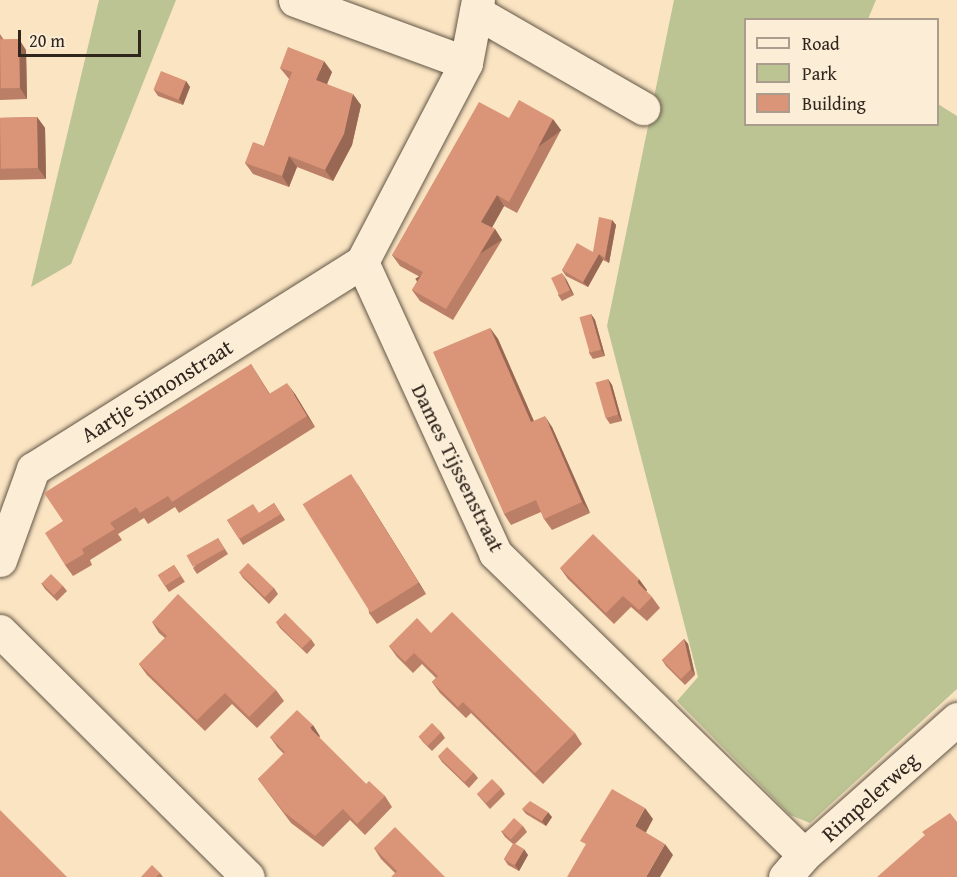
<!DOCTYPE html>
<style>
body{margin:0}
#map{position:relative;width:957px;height:877px;overflow:hidden;background:#fae4c2;font-family:"Gentium Book Plus",serif}
div>[style]{position:absolute}
.green>*{inset:0;background:#bcc494}
.roads{filter:drop-shadow(0 0 2px #635646) drop-shadow(0 0 2px #635646)}
.minor>*{height:33px;margin:-16.5px;padding:0 16.5px;transform-origin:16.5px;border-radius:16.5px;background:#fcedd7}
.wall>*{inset:0;background:#bb7f67;transform-origin:0 0}
.shaded-wall>*{inset:0;background:#996854;transform-origin:0 0}
.building>*{inset:0;background:#da9478;transform-origin:0 0}
span{translate:-50% -50%;white-space:nowrap;text-align:center;line-height:1.15;-webkit-text-stroke:4.5px #fcedd7;paint-order:stroke}
.street-label{font-size:22px;color:#31261d}
.legend{position:absolute;left:744px;top:18px;width:195px;height:108px;box-sizing:border-box;background:#fcedd7;border:2px solid #ab9d8d;margin:0;padding:8px 10px;list-style:none;font-size:18px;color:#31261d}
.legend li{display:flex;align-items:center;gap:12px;height:30px}
.legend b{width:30px;border:2px solid #ab9d8d}
.scale{position:absolute;left:18px;top:30px;width:123px;height:27px;box-sizing:border-box;border:3px solid #31261d;border-top:0;padding-left:8px;font-size:18px;line-height:21px;white-space:nowrap;color:#31261d;-webkit-text-stroke:4px #fcedd7;paint-order:stroke}
</style>
<div id="map">
<div class="green">
<div style="clip-path:polygon(99px 0,176px 0,71px 264px,31px 287px)"></div>
<div style="clip-path:polygon(674px 0,876px 0,868px 19px,746px 20px,746px 124px,938px 124px,938px 104px,957px 116px,957px 689px,810px 823px,790px 815px,677px 701px,698px 677px,607px 326px)"></div>
</div>
<div class="roads">
<div class="minor">
<div style="left:295px;top:0;width:182px;rotate:20.2deg"></div>
<div style="left:478px;top:0;width:64px;rotate:100.8deg"></div>
<div style="left:466px;top:63px;width:225px;rotate:117.6deg"></div>
<div style="left:362px;top:262px;width:320px;rotate:65.4deg"></div>
<div style="left:495px;top:553px;width:432px;rotate:44.3deg"></div>
<div style="left:476px;top:12px;width:193px;rotate:29.9deg"></div>
<div style="left:0;top:560px;width:97px;rotate:-70.1deg"></div>
<div style="left:33px;top:469px;width:389px;rotate:-32.2deg"></div>
<div style="left:0;top:631px;width:349px;rotate:44.8deg"></div>
<div style="left:785px;top:877px;width:29px;rotate:-49deg"></div>
<div style="left:804px;top:855px;width:205px;rotate:-41.6deg"></div>
</div>
</div>
<div class="wall">
<div style="clip-path:polygon(0 34px,4px 40px,26px 50px,27px 99px,0 100px)"></div>
<div style="clip-path:polygon(280px 68px,332px 72px,327px 84px,361px 105px,352px 145px,333px 181px,297px 167px,289px 187px,253px 174px,245px 163px,264px 146px,289px 79px)"></div>
<div style="clip-path:polygon(186px 81px,190px 87px,183px 105px,158px 96px,154px 90px)"></div>
<div style="clip-path:polygon(37px 117px,45px 128px,46px 179px,0 180px,0 118px)"></div>
<div style="clip-path:polygon(509px 118px,561px 130px,517px 213px,504px 206px,492px 227px,495px 229px,502px 240px,453px 320px,420px 301px,412px 290px,420px 277px,400px 266px,392px 255px)"></div>
<div style="clip-path:polygon(612px 220px,616px 225px,609px 263px,603px 260px,588px 287px,566px 276px,562px 270px,593px 252px)"></div>
<div style="clip-path:polygon(566px 279px,574px 295px,562px 301px,558px 295px)"></div>
<div style="clip-path:polygon(591px 314px,595px 320px,605px 356px,593px 359px,589px 353px)"></div>
<div style="clip-path:polygon(490px 328px,498px 339px,534px 421px,552px 427px,590px 513px,552px 530px,544px 519px,541px 512px,511px 525px,504px 514px)"></div>
<div style="clip-path:polygon(251px 364px,270px 394px,295px 394px,315px 427px,179px 513px,175px 507px,148px 524px,144px 518px,118px 534px,122px 540px,90px 560px,92px 565px,73px 576px,65px 565px,63px 521px)"></div>
<div style="clip-path:polygon(608px 379px,612px 385px,622px 421px,610px 424px,606px 418px)"></div>
<div style="clip-path:polygon(358px 485px,426px 594px,377px 624px,369px 613px)"></div>
<div style="clip-path:polygon(274px 503px,285px 520px,243px 545px,227px 520px,259px 513px)"></div>
<div style="clip-path:polygon(218px 538px,228px 554px,197px 574px,193px 568px)"></div>
<div style="left:174px;top:565px;width:20px;height:19px;rotate:57deg"></div>
<div style="clip-path:polygon(560px 568px,647px 590px,646px 591px,652px 597px,660px 608px,647px 621px,631px 607px,614px 624px,568px 579px)"></div>
<div style="clip-path:polygon(239px 572px,274px 588px,278px 594px,269px 604px,243px 578px)"></div>
<div style="clip-path:polygon(41px 583px,63px 586px,67px 591px,57px 601px,45px 589px)"></div>
<div style="clip-path:polygon(152px 622px,276px 690px,284px 701px,257px 728px,232px 704px,205px 731px,147px 675px,139px 664px,165px 638px,159px 633px)"></div>
<div style="clip-path:polygon(276px 622px,311px 639px,315px 645px,307px 654px,280px 628px)"></div>
<div style="clip-path:polygon(431px 633px,575px 733px,582px 744px,543px 784px,471px 713px,466px 718px,440px 693px,432px 682px,436px 678px,422px 664px,413px 673px,397px 657px,389px 646px)"></div>
<div style="clip-path:polygon(684px 639px,688px 644px,695px 675px,685px 685px,666px 666px,662px 660px)"></div>
<div style="clip-path:polygon(441px 732px,445px 738px,432px 751px,423px 742px,419px 737px)"></div>
<div style="clip-path:polygon(320px 736px,319px 738px,366px 784px,385px 796px,392px 807px,365px 835px,350px 820px,323px 847px,291px 823px,258px 779px,284px 754px,278px 748px,270px 737px)"></div>
<div style="clip-path:polygon(438px 756px,474px 773px,478px 778px,469px 788px,442px 762px)"></div>
<div style="clip-path:polygon(501px 788px,505px 794px,490px 809px,477px 794px)"></div>
<div style="clip-path:polygon(522px 809px,552px 817px,546px 826px,526px 814px)"></div>
<div style="clip-path:polygon(523px 826px,527px 832px,515px 844px,528px 855px,519px 871px,508px 865px,504px 859px,513px 844px,505px 837px,501px 831px)"></div>
<div style="clip-path:polygon(374px 848px,445px 877px,395px 873px,381px 859px)"></div>
<div style="clip-path:polygon(160px 873px,163px 877px,141px 877px)"></div>
</div>
<div class="shaded-wall">
<div style="clip-path:polygon(19px 39px,26px 50px,27px 99px,20px 88px)"></div>
<div style="clip-path:polygon(324px 61px,332px 72px,324px 91px,316px 80px)"></div>
<div style="clip-path:polygon(186px 81px,190px 87px,183px 105px,179px 99px)"></div>
<div style="clip-path:polygon(353px 94px,361px 105px,352px 145px,333px 181px,325px 170px)"></div>
<div style="clip-path:polygon(37px 117px,45px 128px,46px 179px,38px 168px)"></div>
<div style="left:553px;top:119px;width:14px;height:94px;rotate:54deg"></div>
<div style="clip-path:polygon(289px 156px,297px 167px,289px 187px,282px 176px)"></div>
<div style="clip-path:polygon(497px 195px,504px 206px,489px 233px,481px 222px)"></div>
<div style="clip-path:polygon(612px 220px,616px 225px,609px 263px,605px 258px)"></div>
<div style="left:495px;top:229px;width:13px;height:94px;rotate:58deg"></div>
<div style="clip-path:polygon(599px 254px,603px 260px,588px 287px,583px 282px)"></div>
<div style="clip-path:polygon(562px 273px,566px 279px,574px 295px,570px 290px)"></div>
<div style="clip-path:polygon(591px 314px,595px 320px,605px 356px,601px 350px)"></div>
<div style="clip-path:polygon(490px 328px,498px 339px,539px 433px,531px 422px)"></div>
<div style="clip-path:polygon(608px 379px,612px 385px,622px 421px,618px 415px)"></div>
<div style="clip-path:polygon(287px 383px,295px 394px,315px 427px,307px 416px)"></div>
<div style="clip-path:polygon(545px 416px,552px 427px,590px 513px,582px 502px)"></div>
<div style="clip-path:polygon(351px 474px,358px 485px,426px 594px,418px 583px)"></div>
<div style="clip-path:polygon(639px 579px,647px 590px,645px 593px,637px 582px)"></div>
<div style="clip-path:polygon(684px 639px,688px 644px,695px 675px,691px 669px)"></div>
<div style="left:313px;top:725px;width:13px;height:4px;rotate:58deg"></div>
<div style="clip-path:polygon(645px 808px,653px 819px,643px 838px,635px 826px)"></div>
<div style="clip-path:polygon(548px 812px,552px 817px,546px 826px,542px 821px)"></div>
<div style="clip-path:polygon(665px 844px,673px 855px,660px 877px,646px 877px)"></div>
<div style="clip-path:polygon(524px 849px,528px 855px,519px 871px,515px 865px)"></div>
</div>
<div class="building">
<div style="left:19px;top:39px;width:49px;height:19px;rotate:89deg"></div>
<div style="clip-path:polygon(288px 47px,324px 61px,316px 80px,353px 94px,344px 134px,325px 170px,289px 156px,282px 176px,245px 163px,253px 142px,264px 146px,292px 72px,280px 68px)"></div>
<div style="left:161px;top:71px;width:27px;height:20px;rotate:22deg"></div>
<div style="clip-path:polygon(519px 100px,553px 119px,509px 202px,497px 195px,481px 222px,495px 229px,446px 309px,412px 290px,423px 272px,392px 255px,479px 102px,509px 118px)"></div>
<div style="left:37px;top:117px;width:51px;height:37px;rotate:89deg"></div>
<div style="clip-path:polygon(599px 217px,612px 220px,605px 258px,599px 254px,583px 282px,562px 270px,577px 243px,593px 252px)"></div>
<div style="left:562px;top:273px;width:19px;height:12px;rotate:65deg"></div>
<div style="left:591px;top:314px;width:37px;height:12px;rotate:74deg"></div>
<div style="clip-path:polygon(490px 328px,531px 422px,545px 416px,582px 502px,544px 519px,536px 500px,504px 514px,433px 352px)"></div>
<div style="clip-path:polygon(251px 364px,269px 394px,287px 383px,307px 416px,172px 502px,168px 496px,140px 513px,136px 507px,110px 523px,115px 529px,82px 549px,84px 554px,65px 565px,45px 533px,63px 521px,44px 493px)"></div>
<div style="left:608px;top:379px;width:37px;height:13px;rotate:74deg"></div>
<div style="left:351px;top:474px;width:128px;height:57px;rotate:58deg"></div>
<div style="clip-path:polygon(274px 503px,281px 514px,239px 539px,227px 520px,253px 504px,259px 513px)"></div>
<div style="clip-path:polygon(593px 534px,639px 579px,637px 582px,652px 597px,639px 610px,623px 596px,606px 613px,560px 568px)"></div>
<div style="left:218px;top:538px;width:13px;height:36px;rotate:61deg"></div>
<div style="left:248px;top:563px;width:36px;height:13px;rotate:44deg"></div>
<div style="left:174px;top:565px;width:13px;height:19px;rotate:58deg"></div>
<div style="left:51px;top:574px;width:17px;height:13px;rotate:45deg"></div>
<div style="clip-path:polygon(178px 594px,276px 690px,249px 717px,225px 693px,197px 720px,139px 664px,167px 636px,152px 622px)"></div>
<div style="clip-path:polygon(452px 612px,575px 733px,535px 773px,463px 702px,458px 707px,432px 682px,438px 676px,414px 653px,405px 662px,389px 646px,417px 618px,431px 633px)"></div>
<div style="left:285px;top:613px;width:37px;height:13px;rotate:45deg"></div>
<div style="clip-path:polygon(684px 639px,691px 669px,681px 679px,662px 660px)"></div>
<div style="clip-path:polygon(297px 710px,313px 725px,310px 728px,366px 784px,369px 781px,385px 796px,357px 824px,343px 809px,315px 836px,284px 812px,258px 779px,285px 752px,270px 737px)"></div>
<div style="left:432px;top:723px;width:13px;height:19px;rotate:45deg"></div>
<div style="left:447px;top:747px;width:37px;height:13px;rotate:44deg"></div>
<div style="left:492px;top:779px;width:13px;height:21px;rotate:45deg"></div>
<div style="clip-path:polygon(612px 789px,645px 808px,635px 826px,665px 844px,646px 877px,567px 877px,586px 844px,580px 841px)"></div>
<div style="clip-path:polygon(530px 801px,548px 812px,542px 821px,522px 809px)"></div>
<div style="clip-path:polygon(0 810px,67px 877px,0 877px)"></div>
<div style="clip-path:polygon(950px 813px,957px 822px,957px 877px,877px 877px,925px 835px,922px 832px)"></div>
<div style="left:514px;top:818px;width:12px;height:18px;rotate:42deg"></div>
<div style="clip-path:polygon(395px 827px,445px 877px,391px 877px,397px 871px,374px 848px)"></div>
<div style="left:514px;top:843px;width:12px;height:19px;rotate:31deg"></div>
<div style="clip-path:polygon(152px 865px,160px 873px,156px 877px,141px 877px)"></div>
</div>
<div class="street-label">
<span style="left:157px;top:391px;rotate:-32deg">Aartje Simonstraat</span>
<span style="left:458px;top:468px;rotate:64deg">Dames Tijssenstraat</span>
<span style="left:870px;top:797px;rotate:-42deg">Rimpelerweg</span>
</div>
<ul class="legend">
<li><b style="height:8px;background:#fcedd7"></b>Road</li>
<li><b style="height:16px;background:#bcc494"></b>Park</li>
<li><b style="height:16px;background:#da9478"></b>Building</li>
</ul>
<div class="scale">20 m</div>
</div>
